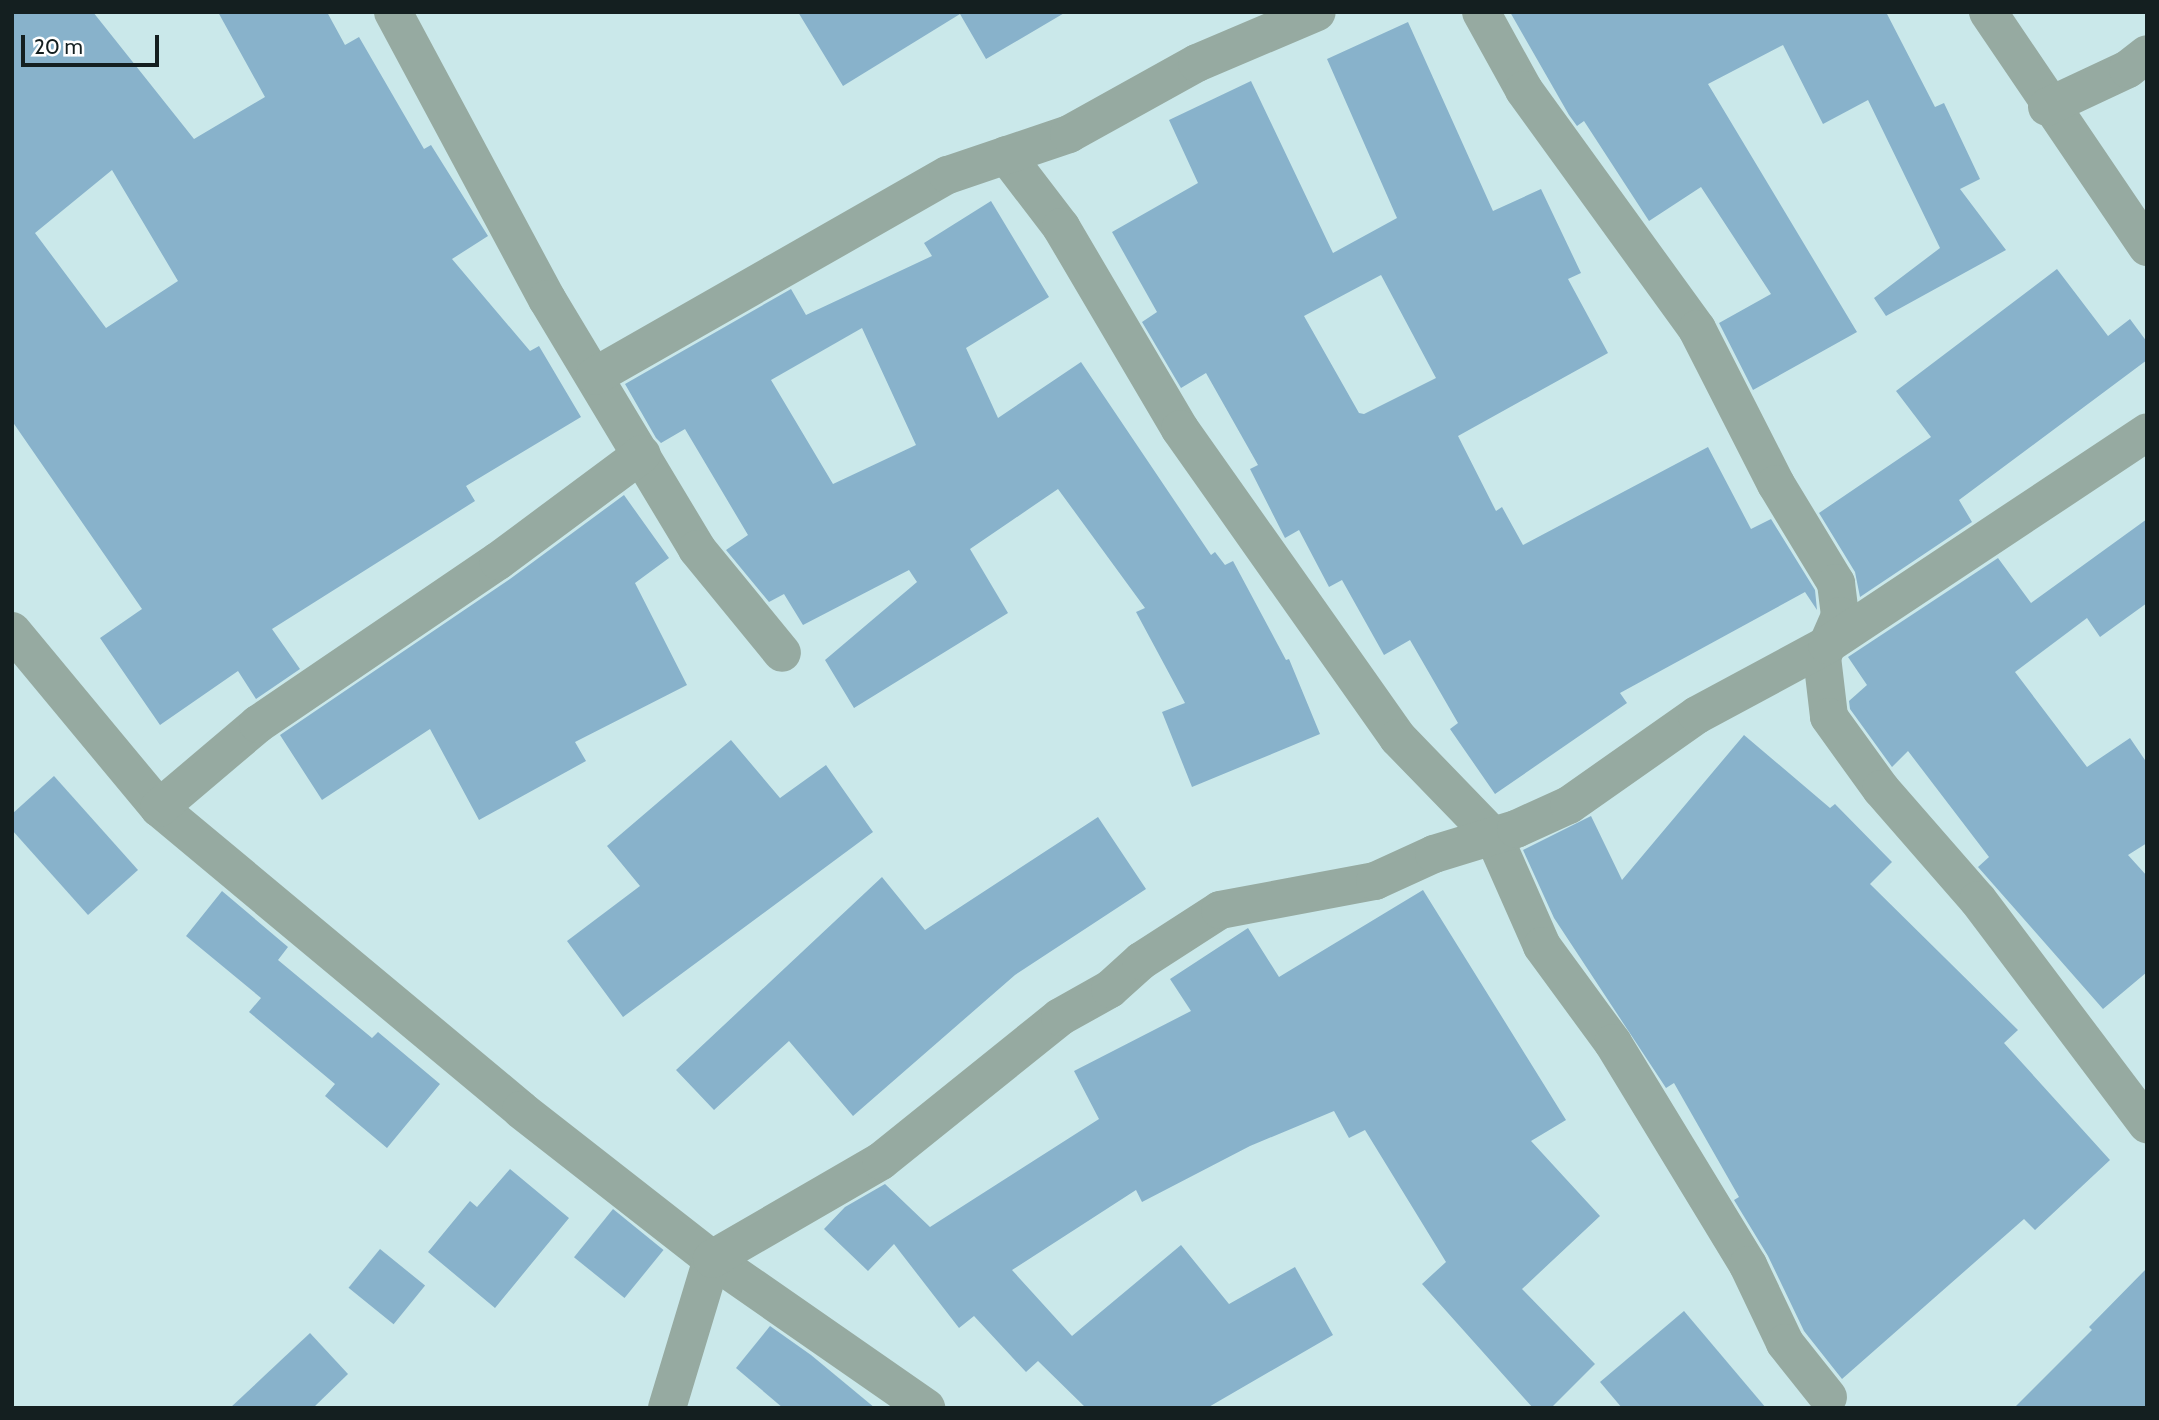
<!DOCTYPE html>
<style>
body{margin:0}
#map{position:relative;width:2159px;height:1420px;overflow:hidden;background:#cae8ea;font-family:Cabin,sans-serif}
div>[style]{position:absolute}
.building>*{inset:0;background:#88b2cb;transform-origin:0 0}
.street>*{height:38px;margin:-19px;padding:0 19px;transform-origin:19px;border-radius:19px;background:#96aaa1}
span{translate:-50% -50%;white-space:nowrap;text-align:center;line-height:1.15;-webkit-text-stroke:7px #fff;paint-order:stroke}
.frame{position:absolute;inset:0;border:14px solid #141f20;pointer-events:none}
.scale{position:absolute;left:21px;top:35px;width:138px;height:32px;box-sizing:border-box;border:4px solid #141f20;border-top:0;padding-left:9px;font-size:21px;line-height:24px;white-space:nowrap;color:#141f20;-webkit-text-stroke:5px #fff;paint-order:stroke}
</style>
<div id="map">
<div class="building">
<div style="clip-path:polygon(evenodd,12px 12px,93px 12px,194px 139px,265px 97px,218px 12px,327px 12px,345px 45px,359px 37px,424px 149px,431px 145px,488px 236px,452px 259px,530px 351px,539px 346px,581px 417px,466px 486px,475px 501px,272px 629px,300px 669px,256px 699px,238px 671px,160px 725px,100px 638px,142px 609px,12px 421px,12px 12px,112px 170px,178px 281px,106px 328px,35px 233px,112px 170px)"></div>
<div style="clip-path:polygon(798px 12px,1066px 12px,986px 59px,960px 14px,843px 86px)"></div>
<div style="clip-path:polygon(1510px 12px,1886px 12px,1935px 107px,1944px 103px,1980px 179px,1960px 189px,2006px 250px,1886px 316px,1874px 298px,1940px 248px,1868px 100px,1823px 124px,1783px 45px,1708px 84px,1857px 332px,1753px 390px,1719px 323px,1771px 294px,1701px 187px,1649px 221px,1584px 121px,1577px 126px,1569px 115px)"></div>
<div style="clip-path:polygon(evenodd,1408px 22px,1493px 211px,1541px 189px,1581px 273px,1568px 279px,1608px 353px,1458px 436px,1496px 511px,1502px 507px,1523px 545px,1708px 447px,1751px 529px,1771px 519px,1815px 590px,1817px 610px,1805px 592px,1620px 693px,1627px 703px,1495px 794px,1450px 729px,1458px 723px,1410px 640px,1384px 655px,1342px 580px,1329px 587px,1299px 530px,1285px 538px,1250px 469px,1258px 465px,1206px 373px,1181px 388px,1142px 322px,1157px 312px,1112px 232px,1198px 183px,1169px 120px,1251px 81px,1333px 253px,1397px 218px,1327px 59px,1408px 22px,1381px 275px,1436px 378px,1364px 414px,1359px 413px,1304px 316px,1381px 275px)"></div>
<div style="clip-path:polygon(evenodd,991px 201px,1049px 297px,966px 348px,998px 418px,1081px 362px,1211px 555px,1215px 552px,1225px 565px,1233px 561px,1286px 660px,1289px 659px,1320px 734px,1192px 787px,1162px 712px,1185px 703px,1136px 612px,1145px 608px,1058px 489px,970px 549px,1008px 613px,854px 708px,825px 660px,917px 582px,909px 570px,803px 625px,784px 594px,769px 602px,726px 550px,748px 535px,685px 429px,661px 443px,656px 438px,625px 384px,791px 289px,806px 315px,932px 256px,924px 243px,991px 201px,862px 328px,916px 445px,833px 484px,771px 380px,862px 328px)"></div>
<div style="clip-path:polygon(2057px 269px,2108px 336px,2130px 319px,2147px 342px,2147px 360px,1959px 500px,1972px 522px,1860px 597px,1855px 572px,1819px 513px,1931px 437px,1896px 391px)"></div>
<div style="clip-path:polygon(624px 495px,669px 558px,635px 583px,687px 685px,575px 742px,586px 761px,479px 820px,430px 729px,322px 800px,280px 735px,510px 579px)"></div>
<div style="clip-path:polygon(2147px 519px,2147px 603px,2100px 637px,2087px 618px,2015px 672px,2087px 767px,2130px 738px,2147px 763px,2147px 843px,2128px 855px,2147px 876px,2147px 972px,2103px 1009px,1978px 867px,1989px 857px,1908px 751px,1892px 767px,1850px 709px,1849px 701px,1867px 685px,1848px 657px,1998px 558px,2031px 603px)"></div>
<div style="clip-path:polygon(1744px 735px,1830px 808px,1835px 804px,1892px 862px,1870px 884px,2018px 1030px,2004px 1043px,2110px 1160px,2035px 1230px,2024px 1219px,1842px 1379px,1804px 1331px,1768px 1256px,1734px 1200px,1739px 1197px,1674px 1083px,1666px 1088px,1554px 918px,1523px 850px,1591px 816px,1622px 880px)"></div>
<div style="clip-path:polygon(731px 740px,780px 798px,826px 765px,873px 832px,623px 1017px,567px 941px,640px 886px,607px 846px)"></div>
<div style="clip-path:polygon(54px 776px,138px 870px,88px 915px,12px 830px,12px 814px)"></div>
<div style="clip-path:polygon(1098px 817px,1146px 889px,1015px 975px,853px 1116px,789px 1041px,714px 1110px,676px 1070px,882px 877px,925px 930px)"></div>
<div style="clip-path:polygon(1423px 890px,1566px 1120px,1531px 1141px,1600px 1216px,1522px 1289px,1595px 1364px,1551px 1408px,1533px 1408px,1422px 1284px,1446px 1262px,1365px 1130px,1349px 1138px,1334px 1111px,1250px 1146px,1142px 1202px,1136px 1190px,1012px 1270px,1072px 1336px,1181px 1245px,1229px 1304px,1295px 1267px,1333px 1335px,1207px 1408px,1086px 1408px,1038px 1361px,1026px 1372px,974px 1316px,959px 1328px,894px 1244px,868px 1271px,824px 1229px,845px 1207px,885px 1184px,930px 1227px,1099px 1119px,1074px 1071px,1191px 1011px,1170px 979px,1248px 928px,1279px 977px)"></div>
<div style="clip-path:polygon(222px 891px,288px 947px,278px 960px,372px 1038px,378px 1032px,440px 1084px,387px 1148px,325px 1096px,335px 1084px,249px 1012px,261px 998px,186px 936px)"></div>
<div style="clip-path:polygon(510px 1169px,569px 1218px,495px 1308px,428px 1252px,470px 1201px,477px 1207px)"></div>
<div style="left:613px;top:1209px;width:65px;height:62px;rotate:39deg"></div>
<div style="left:380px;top:1249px;width:58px;height:50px;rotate:39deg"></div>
<div style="clip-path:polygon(2147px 1268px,2147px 1408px,2014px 1408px,2092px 1330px,2089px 1327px)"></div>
<div style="clip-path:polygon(1684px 1311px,1766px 1408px,1622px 1408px,1600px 1382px)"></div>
<div style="clip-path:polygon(770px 1326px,811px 1355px,875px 1408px,783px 1408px,736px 1368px)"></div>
<div style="clip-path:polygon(310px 1333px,348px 1374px,313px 1408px,230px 1408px)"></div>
</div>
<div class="street">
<div style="left:393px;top:12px;width:326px;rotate:61.8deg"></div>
<div style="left:547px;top:299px;width:292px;rotate:59deg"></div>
<div style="left:697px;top:549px;width:134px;rotate:50.7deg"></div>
<div style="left:1481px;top:12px;width:89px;rotate:61.1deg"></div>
<div style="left:1524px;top:90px;width:295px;rotate:54.1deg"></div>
<div style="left:1697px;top:329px;width:174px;rotate:63deg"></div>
<div style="left:1776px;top:484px;width:116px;rotate:58.8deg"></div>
<div style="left:1836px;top:583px;width:33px;rotate:83deg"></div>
<div style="left:1840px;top:616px;width:45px;rotate:113.7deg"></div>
<div style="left:1822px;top:657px;width:60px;rotate:83.3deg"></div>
<div style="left:1829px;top:717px;width:89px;rotate:54.2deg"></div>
<div style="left:1881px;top:789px;width:147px;rotate:48.9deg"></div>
<div style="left:1978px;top:900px;width:281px;rotate:53deg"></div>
<div style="left:1988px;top:12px;width:284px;rotate:55.9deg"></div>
<div style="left:2047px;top:107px;width:89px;rotate:-25.1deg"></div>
<div style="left:2128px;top:69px;width:24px;rotate:-38deg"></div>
<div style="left:1006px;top:155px;width:91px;rotate:52.6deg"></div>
<div style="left:1061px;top:227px;width:234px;rotate:59.5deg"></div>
<div style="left:1180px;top:429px;width:378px;rotate:54.8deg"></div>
<div style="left:1398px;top:738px;width:138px;rotate:45.9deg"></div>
<div style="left:1494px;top:837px;width:119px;rotate:66.2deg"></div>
<div style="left:1542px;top:946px;width:120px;rotate:53.8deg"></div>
<div style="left:1613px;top:1043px;width:260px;rotate:58.7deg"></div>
<div style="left:1748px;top:1265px;width:86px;rotate:64.6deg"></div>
<div style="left:1785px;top:1343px;width:69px;rotate:51.5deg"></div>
<div style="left:595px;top:376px;width:406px;rotate:-29.7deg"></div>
<div style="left:948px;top:175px;width:128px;rotate:-18.7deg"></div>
<div style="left:1069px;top:134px;width:146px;rotate:-29deg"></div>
<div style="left:1197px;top:63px;width:130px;rotate:-23deg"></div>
<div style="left:12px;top:631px;width:230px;rotate:50.3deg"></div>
<div style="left:159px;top:808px;width:471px;rotate:39.8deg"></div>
<div style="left:521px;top:1110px;width:242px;rotate:38deg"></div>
<div style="left:712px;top:1259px;width:261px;rotate:34.8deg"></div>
<div style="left:159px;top:808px;width:130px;rotate:-40.3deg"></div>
<div style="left:258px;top:724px;width:290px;rotate:-34.2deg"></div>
<div style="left:498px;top:561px;width:179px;rotate:-36.6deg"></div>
<div style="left:667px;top:1408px;width:156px;rotate:-73.2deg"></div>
<div style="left:712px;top:1259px;width:195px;rotate:-30.1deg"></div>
<div style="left:881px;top:1161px;width:230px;rotate:-38.8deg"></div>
<div style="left:1060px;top:1017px;width:57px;rotate:-29.2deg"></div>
<div style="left:1110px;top:989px;width:42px;rotate:-42.1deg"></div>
<div style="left:1141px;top:961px;width:94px;rotate:-32.8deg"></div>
<div style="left:1220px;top:910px;width:158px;rotate:-10.6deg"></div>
<div style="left:1375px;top:881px;width:65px;rotate:-24.6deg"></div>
<div style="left:1434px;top:854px;width:86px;rotate:-17deg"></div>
<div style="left:1516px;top:829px;width:58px;rotate:-24.4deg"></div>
<div style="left:1569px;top:805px;width:156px;rotate:-35.1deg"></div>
<div style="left:1697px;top:715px;width:148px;rotate:-28.3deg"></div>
<div style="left:1827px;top:645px;width:384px;rotate:-33.6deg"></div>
</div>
<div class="frame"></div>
<div class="scale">20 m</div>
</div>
